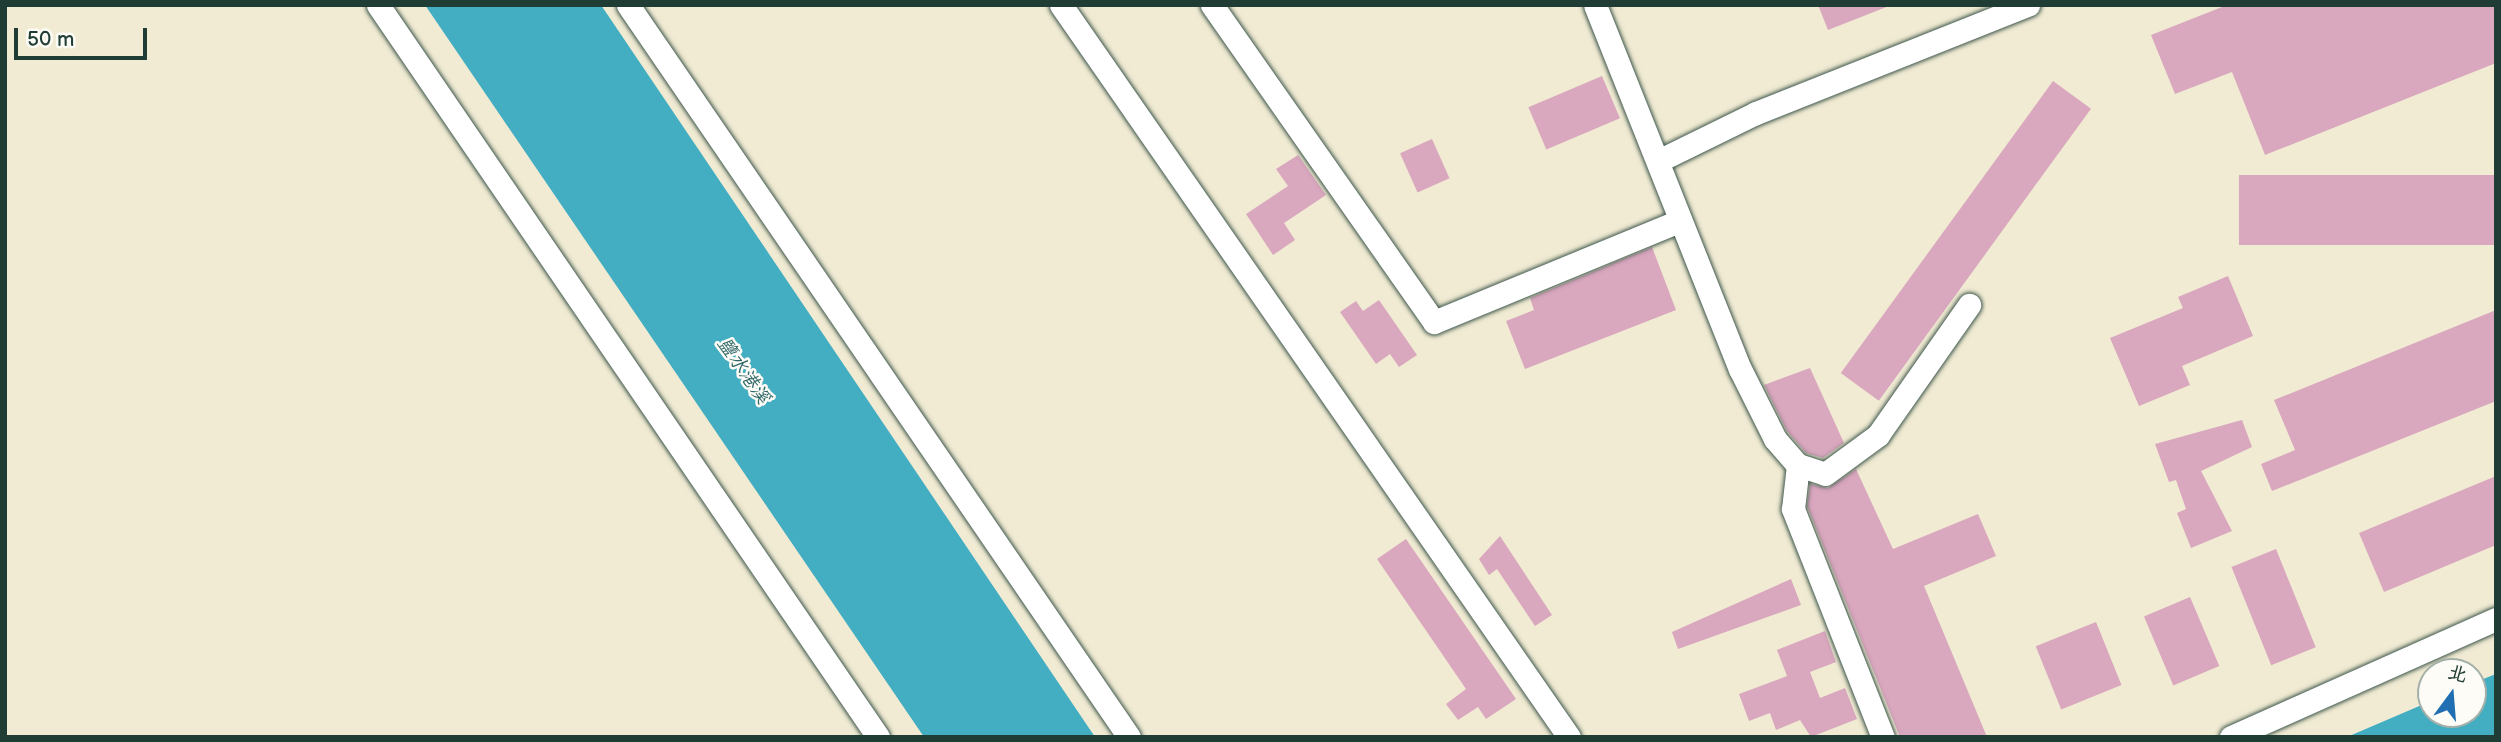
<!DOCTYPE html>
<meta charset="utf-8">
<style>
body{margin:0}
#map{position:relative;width:2501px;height:742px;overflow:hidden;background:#f1ebd3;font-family:"Balsamiq Sans","LXGW WenKai TC",sans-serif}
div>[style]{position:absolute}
.water>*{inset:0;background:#43adc2}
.building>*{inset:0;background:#d9a7be;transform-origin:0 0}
.roads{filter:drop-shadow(0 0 2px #3e574c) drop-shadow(0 0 2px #3e574c)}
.minor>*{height:23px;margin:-11.5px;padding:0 11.5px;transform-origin:11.5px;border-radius:11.5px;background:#fff}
span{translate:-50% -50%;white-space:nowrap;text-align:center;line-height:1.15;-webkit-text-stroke:5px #fdfcf7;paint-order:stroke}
.water-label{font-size:19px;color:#2c6466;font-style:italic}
.frame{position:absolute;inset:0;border:7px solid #1f3d34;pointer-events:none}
.north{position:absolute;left:2417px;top:658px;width:70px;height:70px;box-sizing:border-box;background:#fdfcf7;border:2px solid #a4b0a9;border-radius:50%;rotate:16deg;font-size:19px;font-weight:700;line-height:28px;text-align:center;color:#1f3d34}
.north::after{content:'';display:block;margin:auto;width:24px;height:32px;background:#1f6fb2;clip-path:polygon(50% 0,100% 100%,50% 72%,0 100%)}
.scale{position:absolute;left:14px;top:28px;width:133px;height:32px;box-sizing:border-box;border:4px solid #1f3d34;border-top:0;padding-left:9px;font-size:21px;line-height:24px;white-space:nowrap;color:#1f3d34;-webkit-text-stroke:5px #fdfcf7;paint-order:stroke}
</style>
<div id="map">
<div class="water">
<div style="clip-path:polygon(425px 5px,601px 5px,1095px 737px,924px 737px)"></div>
<div style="clip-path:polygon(2496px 674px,2496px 737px,2347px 737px,2431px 701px,2431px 714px,2473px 714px,2473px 683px)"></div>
</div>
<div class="building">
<div style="clip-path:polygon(1818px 5px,1889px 5px,1889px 6px,1828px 30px)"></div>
<div style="clip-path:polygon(2227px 5px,2496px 5px,2496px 63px,2265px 155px,2232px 72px,2175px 94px,2151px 35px)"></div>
<div style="left:1602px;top:76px;width:46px;height:80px;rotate:67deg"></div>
<div style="left:2053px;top:81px;width:47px;height:361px;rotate:36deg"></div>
<div style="left:1432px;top:139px;width:43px;height:35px;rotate:66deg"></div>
<div style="clip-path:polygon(1298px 155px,1326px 195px,1284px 223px,1295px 240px,1273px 255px,1246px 214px,1288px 186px,1276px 169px)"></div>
<div style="left:2496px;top:175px;width:70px;height:257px;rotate:90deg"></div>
<div style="clip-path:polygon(1652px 247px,1676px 310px,1525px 369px,1506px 321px,1534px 310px,1530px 298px)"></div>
<div style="clip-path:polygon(2228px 276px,2253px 336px,2182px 366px,2190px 385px,2139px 406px,2110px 338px,2183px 308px,2178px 297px)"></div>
<div style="clip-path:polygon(1379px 300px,1417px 355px,1399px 367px,1390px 354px,1376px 364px,1340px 312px,1356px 301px,1363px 311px)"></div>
<div style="clip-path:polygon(2496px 310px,2496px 401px,2272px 491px,2261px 464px,2295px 450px,2274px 400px)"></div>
<div style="clip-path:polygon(1810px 368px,1844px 443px,1823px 458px,1806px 453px,1787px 431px,1764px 385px)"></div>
<div style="clip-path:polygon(2242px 420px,2252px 447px,2201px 471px,2232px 531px,2191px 548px,2177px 513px,2186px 509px,2176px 480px,2169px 482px,2155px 444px)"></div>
<div style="clip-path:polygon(1856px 469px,1893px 549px,1978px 514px,1996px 556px,1924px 586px,1987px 737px,1900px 737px,1807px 506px,1810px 484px,1828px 488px)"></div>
<div style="clip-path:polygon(2496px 476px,2496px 545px,2384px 592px,2359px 533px)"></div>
<div style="clip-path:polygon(1500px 536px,1552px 615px,1535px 626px,1497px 569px,1489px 575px,1479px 559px)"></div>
<div style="clip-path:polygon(1406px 539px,1516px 699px,1486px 719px,1478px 707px,1458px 720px,1446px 704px,1466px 689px,1377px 559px)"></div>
<div style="left:2276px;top:549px;width:106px;height:48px;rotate:68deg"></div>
<div style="clip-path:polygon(1791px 579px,1801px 605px,1678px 649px,1672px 632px)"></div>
<div style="left:2190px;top:597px;width:75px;height:50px;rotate:67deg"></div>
<div style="left:2096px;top:622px;width:68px;height:65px;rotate:68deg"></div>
<div style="clip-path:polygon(1825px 631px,1836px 662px,1810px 672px,1820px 698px,1845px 688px,1857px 719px,1811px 737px,1800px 720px,1776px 730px,1770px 713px,1749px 721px,1739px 694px,1787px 676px,1777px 650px)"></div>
</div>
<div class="roads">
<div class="minor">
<div style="left:378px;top:5px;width:886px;rotate:55.66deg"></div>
<div style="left:628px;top:5px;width:887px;rotate:55.61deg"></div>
<div style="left:1061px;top:5px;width:891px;rotate:55.24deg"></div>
<div style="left:1212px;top:5px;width:387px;rotate:55deg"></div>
<div style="left:1434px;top:322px;width:265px;rotate:-22.4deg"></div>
<div style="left:1595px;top:5px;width:392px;rotate:68.3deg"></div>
<div style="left:1740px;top:369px;width:78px;rotate:63.4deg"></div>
<div style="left:1775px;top:439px;width:35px;rotate:49deg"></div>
<div style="left:1798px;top:465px;width:28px;rotate:18deg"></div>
<div style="left:1825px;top:474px;width:66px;rotate:-36.3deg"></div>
<div style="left:1878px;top:435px;width:159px;rotate:-55deg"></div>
<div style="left:1658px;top:161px;width:109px;rotate:-26.1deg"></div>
<div style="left:1756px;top:113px;width:293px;rotate:-21.7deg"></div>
<div style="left:1798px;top:465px;width:44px;rotate:96.5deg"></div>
<div style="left:1793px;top:509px;width:245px;rotate:68.5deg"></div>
<div style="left:2231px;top:737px;width:290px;rotate:-24deg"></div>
</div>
</div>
<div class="water-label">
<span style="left:743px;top:371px;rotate:55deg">鹽水港溪</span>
</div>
<div class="frame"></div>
<div class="north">北</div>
<div class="scale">50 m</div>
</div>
